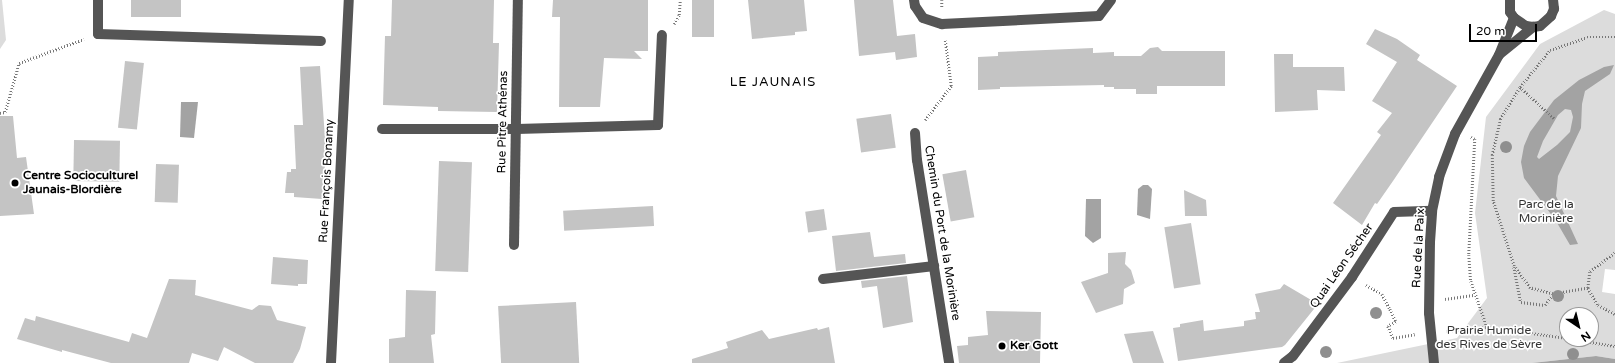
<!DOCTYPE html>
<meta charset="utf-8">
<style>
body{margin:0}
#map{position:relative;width:1615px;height:363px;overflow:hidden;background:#fff;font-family:"Varela Round",sans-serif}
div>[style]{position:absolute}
.green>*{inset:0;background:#dcdcdc}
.water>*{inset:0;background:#a3a3a3}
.building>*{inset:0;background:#c4c4c4;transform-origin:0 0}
.path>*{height:2.5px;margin-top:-1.25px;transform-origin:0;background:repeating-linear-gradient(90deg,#777 0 1px,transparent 0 3px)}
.minor>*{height:10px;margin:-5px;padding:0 5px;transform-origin:5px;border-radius:5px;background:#555}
.minor-bridge>*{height:10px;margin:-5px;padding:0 5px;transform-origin:5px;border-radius:5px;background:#555}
.trees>*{width:12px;height:12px;margin:-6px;border-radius:50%;background:#8f8f8f}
.dots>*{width:11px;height:11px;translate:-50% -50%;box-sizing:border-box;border:2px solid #fff;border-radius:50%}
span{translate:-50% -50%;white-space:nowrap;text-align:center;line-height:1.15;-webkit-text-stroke:3.5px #fff;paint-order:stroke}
.street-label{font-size:12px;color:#000}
.poi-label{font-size:12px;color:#000;font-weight:700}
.left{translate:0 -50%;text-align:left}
.park-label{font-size:12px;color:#333}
.neighbourhood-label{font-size:13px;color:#000;letter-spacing:1px}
.north{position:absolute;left:1559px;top:307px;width:40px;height:40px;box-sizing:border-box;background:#fff;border:1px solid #999;border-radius:50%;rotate:145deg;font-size:11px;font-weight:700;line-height:16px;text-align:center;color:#000}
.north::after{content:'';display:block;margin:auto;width:14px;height:18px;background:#000;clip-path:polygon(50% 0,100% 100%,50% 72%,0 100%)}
.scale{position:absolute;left:1469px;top:24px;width:68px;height:18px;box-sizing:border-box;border:2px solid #000;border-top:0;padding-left:5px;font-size:12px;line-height:14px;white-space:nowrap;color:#000;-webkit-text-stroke:3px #fff;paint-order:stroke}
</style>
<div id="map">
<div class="green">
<div style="clip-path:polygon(0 0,2px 0,6px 40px,0 49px)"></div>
<div style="clip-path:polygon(evenodd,1604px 10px,1615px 14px,1615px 270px,1605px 269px,1602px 292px,1615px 294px,1615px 359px,1596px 356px,1532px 363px,1337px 363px,1457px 338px,1487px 298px,1475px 213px,1486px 117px,1540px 44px,1604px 10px,1567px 315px,1591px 315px,1591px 339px,1567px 339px,1567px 315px)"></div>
</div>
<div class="water">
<div style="clip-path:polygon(evenodd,1614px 65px,1610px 74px,1585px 91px,1582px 104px,1581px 128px,1558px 176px,1556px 196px,1578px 244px,1570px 245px,1556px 221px,1524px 178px,1521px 162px,1524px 146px,1530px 132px,1554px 100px,1579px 80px,1604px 67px,1614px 65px,1565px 109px,1571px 110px,1573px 117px,1570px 132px,1557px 145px,1539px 159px,1537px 157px,1543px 141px,1558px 115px,1565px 109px)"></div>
<div style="clip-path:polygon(181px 102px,198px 102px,194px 138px,180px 137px)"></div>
<div style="clip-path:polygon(1143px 185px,1148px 185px,1152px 189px,1150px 219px,1137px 215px,1138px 189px)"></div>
<div style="clip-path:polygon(1086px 199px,1101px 199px,1101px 238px,1093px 243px,1085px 236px)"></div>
<div style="clip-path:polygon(1596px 356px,1615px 359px,1615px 363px,1532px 363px)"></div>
</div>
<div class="building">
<div style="left:131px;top:0;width:50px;height:17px"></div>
<div style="clip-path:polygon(392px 0,494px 0,493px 43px,499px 43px,497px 112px,438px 111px,438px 107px,383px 105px,385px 36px,391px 36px)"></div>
<div style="clip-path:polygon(553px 0,648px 0,648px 51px,634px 51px,642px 59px,604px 58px,600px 107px,559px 107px,560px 17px,552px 17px)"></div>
<div style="left:692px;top:0;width:22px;height:37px"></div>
<div style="clip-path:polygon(748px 0,804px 0,807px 31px,795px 32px,795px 35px,752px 39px)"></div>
<div style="clip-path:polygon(854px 0,893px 0,897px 36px,915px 34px,917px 57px,896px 60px,895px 52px,859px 56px)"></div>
<div style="clip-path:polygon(1375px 29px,1397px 39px,1420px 55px,1417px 60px,1457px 86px,1393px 181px,1377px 204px,1375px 203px,1362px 225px,1333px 203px,1381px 135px,1377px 132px,1392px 113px,1372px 101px,1397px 62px,1366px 44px)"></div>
<div style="clip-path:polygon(1158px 47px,1162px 51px,1225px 51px,1225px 86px,1157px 86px,1157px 94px,1136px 94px,1136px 89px,1114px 89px,1114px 87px,1104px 87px,1104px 85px,1000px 87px,1000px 89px,978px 90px,978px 57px,998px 56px,998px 52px,1093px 48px,1093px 53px,1114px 52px,1114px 56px,1141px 56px,1150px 48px)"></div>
<div style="clip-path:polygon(1274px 54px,1293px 54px,1293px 67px,1344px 67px,1345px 91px,1317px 90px,1318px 110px,1275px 112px)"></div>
<div style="left:125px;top:61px;width:19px;height:67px;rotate:6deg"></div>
<div style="clip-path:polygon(320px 66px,326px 153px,322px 199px,294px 197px,294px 193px,285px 193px,287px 172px,291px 172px,291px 169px,296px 169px,294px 125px,303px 125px,300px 67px)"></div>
<div style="left:891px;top:114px;width:34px;height:35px;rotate:82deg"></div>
<div style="clip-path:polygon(0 116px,13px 116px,17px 158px,26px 157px,34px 214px,0 216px)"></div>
<div style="left:74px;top:140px;width:46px;height:41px;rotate:1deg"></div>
<div style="left:439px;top:161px;width:33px;height:110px;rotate:2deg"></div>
<div style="left:156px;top:164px;width:23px;height:38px;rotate:2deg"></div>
<div style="left:966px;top:170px;width:48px;height:24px;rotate:80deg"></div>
<div style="clip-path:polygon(1184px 190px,1206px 200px,1207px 216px,1185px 216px)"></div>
<div style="left:653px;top:206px;width:20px;height:90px;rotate:87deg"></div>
<div style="left:824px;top:209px;width:21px;height:19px;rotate:82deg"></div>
<div style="left:1191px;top:223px;width:62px;height:27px;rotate:81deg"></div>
<div style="clip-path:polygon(870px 232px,874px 257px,905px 254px,906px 263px,836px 271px,832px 236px)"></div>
<div style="clip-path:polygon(1126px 252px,1125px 264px,1131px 270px,1135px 283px,1124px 289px,1123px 304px,1096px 313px,1081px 282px,1108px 273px,1108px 253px)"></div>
<div style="clip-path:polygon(273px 257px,308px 260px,307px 284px,298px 284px,298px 286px,271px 284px)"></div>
<div style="clip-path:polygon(907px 276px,913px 322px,883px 328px,877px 286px,862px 288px,861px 281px)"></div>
<div style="clip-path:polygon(169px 279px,196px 280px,195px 295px,252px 310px,259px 305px,271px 306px,277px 320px,306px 327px,300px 349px,293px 363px,255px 363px,224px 347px,218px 361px,192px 353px,189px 363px,111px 363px,62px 350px,62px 352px,17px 339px,25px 318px,35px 321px,36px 316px,129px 342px,132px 333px,147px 338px)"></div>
<div style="clip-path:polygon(1284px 284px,1318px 304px,1285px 345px,1282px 347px,1178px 361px,1173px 328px,1180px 327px,1180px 324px,1203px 320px,1204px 331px,1244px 326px,1244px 321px,1256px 319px,1255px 312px,1260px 312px,1255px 294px,1280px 289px)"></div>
<div style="clip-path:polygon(406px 290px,436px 291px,435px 334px,431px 335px,434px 363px,389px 363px,389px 339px,405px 337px)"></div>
<div style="left:576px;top:302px;width:61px;height:78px;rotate:87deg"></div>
<div style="clip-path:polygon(986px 311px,1041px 312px,1040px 363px,959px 363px,957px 346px,968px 345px,968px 337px,988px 335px)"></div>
<div style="clip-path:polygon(829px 327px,835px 363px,692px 363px,692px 359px,728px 348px,726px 342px,762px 330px,769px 339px,817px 328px,818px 330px)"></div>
<div style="clip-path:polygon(1153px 331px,1164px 363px,1133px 363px,1124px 334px)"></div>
</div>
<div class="path">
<div style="left:942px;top:0;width:7px;rotate:90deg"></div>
<div style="left:674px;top:24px;width:10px;rotate:-61deg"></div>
<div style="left:679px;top:15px;width:15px;rotate:-86deg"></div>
<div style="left:1520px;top:87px;width:47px;rotate:42.4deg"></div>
<div style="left:0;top:113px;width:5px;rotate:-11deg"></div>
<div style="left:5px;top:112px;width:51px;rotate:-74.1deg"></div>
<div style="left:19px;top:63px;width:69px;rotate:-20.3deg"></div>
<div style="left:925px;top:120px;width:43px;rotate:-52.6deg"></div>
<div style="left:951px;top:86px;width:46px;rotate:-97.4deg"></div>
<div style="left:1471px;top:137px;width:4px;rotate:27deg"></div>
<div style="left:1475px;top:139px;width:116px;rotate:93deg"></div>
<div style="left:1469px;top:255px;width:26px;rotate:86deg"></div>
<div style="left:1471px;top:281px;width:49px;rotate:70.8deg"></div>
<div style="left:1615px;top:253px;width:31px;rotate:143deg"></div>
<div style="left:1590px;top:272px;width:16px;rotate:97deg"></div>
<div style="left:1588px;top:288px;width:20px;rotate:60deg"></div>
<div style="left:1598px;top:305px;width:19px;rotate:28deg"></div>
<div style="left:1514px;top:267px;width:36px;rotate:79deg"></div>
<div style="left:1521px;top:302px;width:24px;rotate:7deg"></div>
<div style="left:1545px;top:305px;width:14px;rotate:-54deg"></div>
<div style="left:1366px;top:285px;width:18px;rotate:29deg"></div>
<div style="left:1382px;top:294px;width:17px;rotate:62deg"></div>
<div style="left:1390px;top:309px;width:14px;rotate:65deg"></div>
<div style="left:1396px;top:322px;width:9px;rotate:153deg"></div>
<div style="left:1388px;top:326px;width:13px;rotate:67deg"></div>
<div style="left:1393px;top:338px;width:22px;rotate:-10deg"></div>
<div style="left:1588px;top:288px;width:36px;rotate:170deg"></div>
<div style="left:1553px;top:294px;width:24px;rotate:-165deg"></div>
<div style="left:1530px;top:288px;width:27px;rotate:-126deg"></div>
<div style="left:1514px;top:266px;width:68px;rotate:-107.9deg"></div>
<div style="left:1493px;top:201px;width:46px;rotate:-91.2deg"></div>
<div style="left:1492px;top:155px;width:37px;rotate:-77deg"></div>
<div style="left:1500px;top:119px;width:38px;rotate:-58deg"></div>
<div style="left:1520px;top:87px;width:48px;rotate:-51deg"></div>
<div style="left:1550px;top:50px;width:39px;rotate:-19deg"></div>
<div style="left:1587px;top:37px;width:28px"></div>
<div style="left:1445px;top:299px;width:30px;rotate:-8deg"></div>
<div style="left:1446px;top:331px;width:41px;rotate:-5.6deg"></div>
<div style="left:1487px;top:327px;width:81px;rotate:7.8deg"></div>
<div style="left:1572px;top:339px;width:44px;rotate:9.2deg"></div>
</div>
<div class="minor">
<div style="left:98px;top:0;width:34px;rotate:90deg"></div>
<div style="left:98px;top:34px;width:223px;rotate:1.8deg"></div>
<div style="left:914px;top:0;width:6px;rotate:81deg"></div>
<div style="left:915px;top:6px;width:14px;rotate:56deg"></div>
<div style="left:923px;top:18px;width:20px;rotate:18deg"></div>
<div style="left:942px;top:24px;width:157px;rotate:-2.9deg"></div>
<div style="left:1099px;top:16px;width:20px;rotate:-53deg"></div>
<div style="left:1510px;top:0;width:12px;rotate:90deg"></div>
<div style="left:1510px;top:12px;width:7px;rotate:56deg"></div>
<div style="left:1514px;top:18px;width:14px;rotate:34deg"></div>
<div style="left:1526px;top:26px;width:7px;rotate:8deg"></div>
<div style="left:1533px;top:27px;width:7px;rotate:-8deg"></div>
<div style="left:1540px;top:26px;width:15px;rotate:-42deg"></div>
<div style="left:1551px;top:16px;width:8px;rotate:-67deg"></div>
<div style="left:1554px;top:9px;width:9px;rotate:-96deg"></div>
<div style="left:1500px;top:54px;width:43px;rotate:-39.3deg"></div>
<div style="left:382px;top:129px;width:135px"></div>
<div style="left:517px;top:129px;width:141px;rotate:-1.6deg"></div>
<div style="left:658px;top:125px;width:90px;rotate:-87.5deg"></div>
<div style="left:915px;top:133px;width:27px;rotate:86deg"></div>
<div style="left:917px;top:160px;width:206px;rotate:81deg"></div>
<div style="left:514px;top:245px;width:245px;rotate:-89.1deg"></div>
<div style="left:823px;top:279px;width:112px;rotate:-6.7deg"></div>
<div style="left:1429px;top:313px;width:71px;rotate:-89.2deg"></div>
<div style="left:1430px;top:242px;width:31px;rotate:-86deg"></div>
<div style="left:1432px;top:211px;width:35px;rotate:-78deg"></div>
<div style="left:1439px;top:177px;width:46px;rotate:-69.6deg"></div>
<div style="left:1455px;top:134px;width:90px;rotate:-60.9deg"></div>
<div style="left:1499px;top:55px;width:40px;rotate:-68deg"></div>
<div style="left:331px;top:363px;width:363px;rotate:-87.2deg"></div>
<div style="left:1284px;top:363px;width:11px;rotate:-38deg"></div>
<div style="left:1293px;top:356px;width:99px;rotate:-53.2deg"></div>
<div style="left:1352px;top:277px;width:77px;rotate:-57.1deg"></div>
<div style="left:1394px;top:212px;width:38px;rotate:-2deg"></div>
</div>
<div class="minor-bridge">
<div style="left:1429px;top:313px;width:50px;rotate:84.3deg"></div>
</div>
<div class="trees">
<div style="left:1506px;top:147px"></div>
<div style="left:1558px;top:296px"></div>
<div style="left:1376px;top:313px"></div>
<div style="left:1326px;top:352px"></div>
<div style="left:1573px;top:354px"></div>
</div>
<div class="dots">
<div style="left:15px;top:183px;background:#000"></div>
<div style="left:1002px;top:346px;background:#000"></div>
</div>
<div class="street-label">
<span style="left:503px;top:122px;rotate:-89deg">Rue Pitre Athénas</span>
<span style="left:327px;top:181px;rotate:-87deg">Rue François Bonamy</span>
<span style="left:942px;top:233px;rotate:81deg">Chemin du Port de la Morinière</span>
<span style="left:1419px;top:248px;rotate:-87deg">Rue de la Paix</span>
<span style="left:1342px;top:266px;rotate:-55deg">Quai Léon Sécher</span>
</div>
<div class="poi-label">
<span class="left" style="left:23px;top:183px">Centre Socioculturel<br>Jaunais-Blordière</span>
<span class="left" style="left:1010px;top:346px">Ker Gott</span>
</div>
<div class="park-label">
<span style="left:1546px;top:212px">Parc de la<br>Morinière</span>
<span style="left:1489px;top:338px">Prairie Humide<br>des Rives de Sèvre</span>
</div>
<div class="neighbourhood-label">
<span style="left:773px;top:82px">LE JAUNAIS</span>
</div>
<div class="north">N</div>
<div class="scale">20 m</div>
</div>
